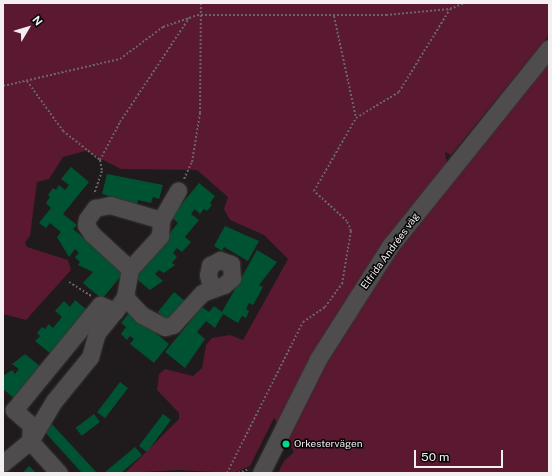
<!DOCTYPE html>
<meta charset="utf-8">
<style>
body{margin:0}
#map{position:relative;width:552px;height:476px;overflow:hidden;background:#1f1a1b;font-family:"Public Sans",sans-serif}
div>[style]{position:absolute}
.green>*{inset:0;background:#5a1831}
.building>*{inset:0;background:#005332;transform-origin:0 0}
.path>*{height:2px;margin-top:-1px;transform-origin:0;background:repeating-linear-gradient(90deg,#696465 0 2px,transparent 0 4px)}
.roads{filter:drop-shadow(0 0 1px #383435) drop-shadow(0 0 1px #383435)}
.minor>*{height:17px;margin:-8.5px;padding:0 8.5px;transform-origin:8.5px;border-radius:8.5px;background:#4f4c4d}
.dots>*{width:11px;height:11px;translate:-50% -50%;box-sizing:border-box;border:2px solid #070606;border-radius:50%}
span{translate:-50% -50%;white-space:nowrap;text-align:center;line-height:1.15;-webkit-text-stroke:3px #070606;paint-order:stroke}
.street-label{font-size:10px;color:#f3eff0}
.poi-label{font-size:10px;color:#f3eff0}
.left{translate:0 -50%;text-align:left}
.frame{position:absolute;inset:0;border:4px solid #f3eff0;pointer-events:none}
.north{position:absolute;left:8px;top:8px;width:40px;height:40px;-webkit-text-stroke:3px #070606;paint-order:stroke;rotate:52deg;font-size:11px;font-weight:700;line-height:16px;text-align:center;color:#f3eff0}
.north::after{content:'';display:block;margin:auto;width:14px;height:18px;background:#f3eff0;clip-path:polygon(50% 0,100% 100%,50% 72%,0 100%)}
.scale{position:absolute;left:414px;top:450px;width:89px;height:18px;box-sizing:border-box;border:2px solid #f3eff0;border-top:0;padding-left:5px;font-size:12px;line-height:14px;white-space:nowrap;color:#f3eff0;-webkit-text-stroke:3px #070606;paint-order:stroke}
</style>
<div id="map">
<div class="green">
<div style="clip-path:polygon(3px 3px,549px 3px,549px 35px,451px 155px,445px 152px,450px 182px,549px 60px,549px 473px,278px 473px,284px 461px,294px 452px,274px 418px,250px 466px,233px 473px,179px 470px,125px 473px,179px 419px,179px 413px,157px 390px,159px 374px,165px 369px,193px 376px,202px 368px,206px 345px,212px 338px,230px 335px,243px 340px,288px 259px,264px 235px,230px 220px,224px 209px,228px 197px,197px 170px,121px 169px,85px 151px,63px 157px,49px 179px,37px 182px,30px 236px,25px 242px,27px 247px,68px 260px,71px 270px,26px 320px,3px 314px)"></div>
</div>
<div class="building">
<div style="clip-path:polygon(71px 167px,89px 182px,63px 214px,77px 225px,73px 229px,125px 271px,102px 299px,83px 283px,93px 272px,78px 265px,80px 262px,75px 257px,79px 253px,75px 249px,69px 257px,57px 237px,61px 232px,50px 223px,46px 228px,39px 223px,51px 208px,46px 203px,50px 197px,48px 195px,53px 188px,56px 190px,59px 185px,65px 190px,69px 185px,61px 179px)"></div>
<div style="clip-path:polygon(107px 174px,163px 185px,159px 199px,153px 197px,151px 203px,138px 200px,137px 204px,102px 194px)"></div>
<div style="clip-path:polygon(199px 183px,215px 196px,210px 203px,212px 205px,207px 211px,204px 209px,200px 214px,195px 209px,191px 214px,199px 220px,185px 237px,191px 242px,182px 252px,177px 248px,173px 253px,177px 257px,172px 263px,175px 265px,164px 273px,159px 270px,155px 274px,163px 281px,150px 290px,134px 277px,178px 223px,171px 217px)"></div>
<div style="clip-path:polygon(225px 226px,259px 241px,248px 261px,224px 247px,222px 251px,214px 246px)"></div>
<div style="clip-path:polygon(257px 250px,277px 262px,259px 285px,263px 287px,253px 305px,249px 303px,246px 309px,249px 311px,246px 318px,242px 316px,238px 323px,223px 314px,215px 328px,206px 321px,197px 332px,205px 339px,185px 368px,165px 352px,202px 307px,209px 312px,214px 306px,222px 312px)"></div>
<div style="left:174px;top:292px;width:14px;height:26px;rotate:39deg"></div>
<div style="clip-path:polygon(75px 300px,87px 310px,51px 354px,35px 341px,40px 336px,37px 333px,42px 327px,45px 329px,49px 324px,53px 328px,62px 317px,55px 311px,64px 301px,70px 307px)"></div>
<div style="clip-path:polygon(130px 312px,169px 344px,154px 363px,130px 344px,134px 339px,130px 336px,127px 340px,121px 334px,126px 327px,121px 323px)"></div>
<div style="clip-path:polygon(25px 354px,41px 367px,15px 399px,3px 389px,3px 376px,12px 370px,15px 374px,19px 369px,12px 364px)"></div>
<div style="left:120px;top:382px;width:10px;height:38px;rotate:37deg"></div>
<div style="left:94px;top:414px;width:10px;height:23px;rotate:53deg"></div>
<div style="left:163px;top:414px;width:10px;height:40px;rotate:37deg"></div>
<div style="clip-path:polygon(51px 423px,97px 473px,82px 473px,43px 430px)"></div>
<div style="clip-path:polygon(135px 447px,142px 455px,121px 473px,104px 473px)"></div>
<div style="clip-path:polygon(29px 466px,36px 473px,23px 473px)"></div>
</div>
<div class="path">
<div style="left:334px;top:16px;width:104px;rotate:77.8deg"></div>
<div style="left:27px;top:81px;width:62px;rotate:54.2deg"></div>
<div style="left:63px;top:131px;width:47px;rotate:38.1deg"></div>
<div style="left:100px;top:160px;width:11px;rotate:80deg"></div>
<div style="left:102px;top:171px;width:24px;rotate:109deg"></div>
<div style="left:3px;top:86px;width:120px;rotate:-13deg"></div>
<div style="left:120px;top:59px;width:54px;rotate:-36.7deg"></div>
<div style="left:163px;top:27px;width:36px;rotate:-19deg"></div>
<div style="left:197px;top:15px;width:189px"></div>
<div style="left:386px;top:15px;width:64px;rotate:-5.4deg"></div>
<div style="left:100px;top:160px;width:43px;rotate:-62.2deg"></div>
<div style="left:120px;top:122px;width:125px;rotate:-56.4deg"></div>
<div style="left:184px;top:179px;width:19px;rotate:-65deg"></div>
<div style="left:192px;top:162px;width:50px;rotate:-80.7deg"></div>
<div style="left:200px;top:113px;width:110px;rotate:-89.5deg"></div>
<div style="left:69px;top:282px;width:26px;rotate:32deg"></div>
<div style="left:227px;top:473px;width:169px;rotate:-63.3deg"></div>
<div style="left:303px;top:322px;width:27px;rotate:-34deg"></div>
<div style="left:325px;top:307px;width:29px;rotate:-54deg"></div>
<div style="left:342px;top:284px;width:54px;rotate:-80.4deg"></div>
<div style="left:351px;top:231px;width:11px;rotate:-112deg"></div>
<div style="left:347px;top:221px;width:45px;rotate:-137.7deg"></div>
<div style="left:314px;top:191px;width:84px;rotate:-60.1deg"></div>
<div style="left:356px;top:118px;width:50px;rotate:-31.2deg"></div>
<div style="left:399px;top:92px;width:97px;rotate:-58.4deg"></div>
<div style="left:450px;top:9px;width:16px;rotate:-22deg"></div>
<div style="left:238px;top:473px;width:12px;rotate:-20deg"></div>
</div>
<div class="roads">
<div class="minor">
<div style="left:130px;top:269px;width:45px;rotate:-47.7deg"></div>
<div style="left:160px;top:236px;width:16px;rotate:-86deg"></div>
<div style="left:161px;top:220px;width:34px;rotate:-60deg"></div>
<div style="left:125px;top:297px;width:25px;rotate:47deg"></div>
<div style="left:142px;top:315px;width:26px;rotate:28deg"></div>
<div style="left:165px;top:327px;width:8px;rotate:-14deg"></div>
<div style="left:173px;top:325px;width:43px;rotate:-47.8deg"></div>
<div style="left:202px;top:293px;width:23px;rotate:-20deg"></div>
<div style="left:224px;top:285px;width:11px;rotate:-41deg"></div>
<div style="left:232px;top:278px;width:14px;rotate:-94deg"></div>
<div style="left:231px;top:264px;width:12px;rotate:-160deg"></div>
<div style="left:220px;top:260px;width:11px;rotate:153deg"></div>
<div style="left:210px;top:265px;width:10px;rotate:101deg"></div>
<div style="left:208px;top:275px;width:12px;rotate:76deg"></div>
<div style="left:30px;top:441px;width:16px;rotate:-86deg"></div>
<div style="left:31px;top:425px;width:23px;rotate:-139deg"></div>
<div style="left:14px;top:410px;width:136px;rotate:-50.7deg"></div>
<div style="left:100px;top:305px;width:16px;rotate:22deg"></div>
<div style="left:115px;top:311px;width:17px;rotate:-54deg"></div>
<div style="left:125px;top:297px;width:28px;rotate:-80deg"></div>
<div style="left:130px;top:269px;width:52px;rotate:-137.4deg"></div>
<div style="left:92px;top:234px;width:11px;rotate:-124deg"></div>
<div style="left:86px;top:225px;width:6px;rotate:-81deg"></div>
<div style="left:87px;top:219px;width:14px;rotate:-54deg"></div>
<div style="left:95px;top:208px;width:15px;rotate:-11deg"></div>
<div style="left:110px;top:205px;width:53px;rotate:16.4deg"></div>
<div style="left:30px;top:441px;width:43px;rotate:47.8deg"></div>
<div style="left:3px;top:463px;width:35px;rotate:-39deg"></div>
<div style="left:30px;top:441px;width:47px;rotate:-59deg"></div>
<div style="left:54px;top:401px;width:57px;rotate:-50.7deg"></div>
<div style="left:90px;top:357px;width:25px;rotate:-74deg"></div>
<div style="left:97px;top:333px;width:28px;rotate:-51deg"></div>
<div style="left:261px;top:473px;width:127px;rotate:-63.4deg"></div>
<div style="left:318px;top:359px;width:134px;rotate:-57.5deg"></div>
<div style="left:390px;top:246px;width:254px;rotate:-51.2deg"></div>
</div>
</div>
<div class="dots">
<div style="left:286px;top:444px;background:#00d98c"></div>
</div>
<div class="street-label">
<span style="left:390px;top:251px;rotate:-54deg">Elfrida Andrées väg</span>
</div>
<div class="poi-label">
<span class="left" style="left:294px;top:444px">Orkestervägen</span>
</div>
<div class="frame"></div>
<div class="north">N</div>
<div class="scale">50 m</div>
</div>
